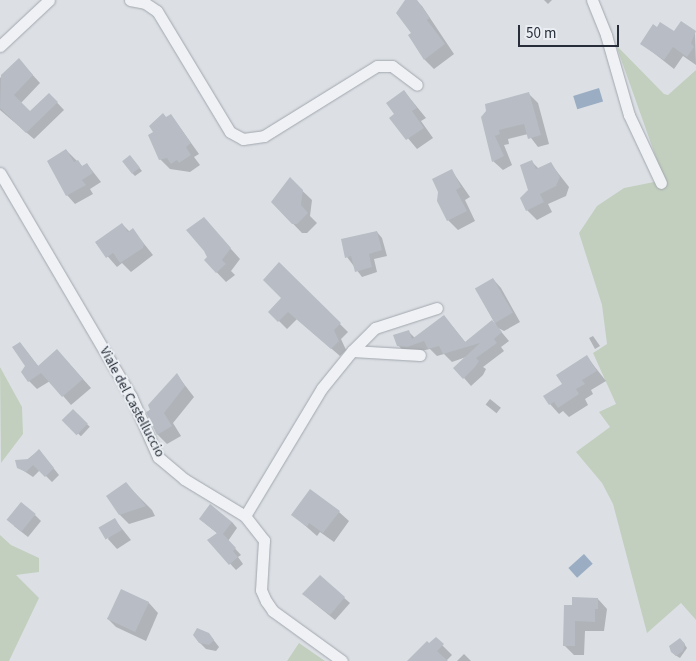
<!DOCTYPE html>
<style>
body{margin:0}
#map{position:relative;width:696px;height:661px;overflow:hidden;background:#dce0e5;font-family:"Source Sans 3",sans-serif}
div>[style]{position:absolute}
.green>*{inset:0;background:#c2cfbe}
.water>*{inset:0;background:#9aadc3;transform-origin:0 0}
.shadow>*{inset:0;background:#0003;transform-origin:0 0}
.building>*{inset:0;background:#b7bcc5;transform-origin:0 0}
.roads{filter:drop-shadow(0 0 1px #a2a7ae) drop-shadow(0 0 1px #a2a7ae)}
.street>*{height:11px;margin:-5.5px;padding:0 5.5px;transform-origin:5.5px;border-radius:5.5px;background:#eff1f4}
span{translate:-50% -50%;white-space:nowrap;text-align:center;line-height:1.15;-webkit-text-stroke:4px #ebeff3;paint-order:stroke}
.street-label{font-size:14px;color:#272e3a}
.scale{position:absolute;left:518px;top:25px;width:101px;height:22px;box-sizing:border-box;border:2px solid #272e3a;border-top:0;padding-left:6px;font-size:15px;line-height:18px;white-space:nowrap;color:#272e3a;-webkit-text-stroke:4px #ebeff3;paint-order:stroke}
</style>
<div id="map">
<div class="green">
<div style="clip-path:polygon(616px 45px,664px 94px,668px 95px,696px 70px,696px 620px,681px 603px,647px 633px,613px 504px,602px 483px,576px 452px,610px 427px,599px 412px,616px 404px,593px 353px,607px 344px,602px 305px,579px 233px,597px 206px,624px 188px,664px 180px)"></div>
<div style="clip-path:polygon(0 367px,22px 407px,23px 434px,1px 463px)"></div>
<div style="clip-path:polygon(0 535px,11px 545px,39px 558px,39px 572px,16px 575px,39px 598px,9px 661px,0 661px)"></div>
<div style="clip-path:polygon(299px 643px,325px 661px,287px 661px)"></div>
</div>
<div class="water">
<div style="left:599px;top:88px;width:14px;height:27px;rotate:73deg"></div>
<div style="left:584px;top:554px;width:13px;height:21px;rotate:48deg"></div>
</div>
<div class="shadow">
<div style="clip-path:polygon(407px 0,416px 0,422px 6px,454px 54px,434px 69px,425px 60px,413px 33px,397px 13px)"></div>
<div style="clip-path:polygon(544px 0,552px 0,548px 4px)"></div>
<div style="clip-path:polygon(695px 32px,696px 65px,683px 56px,674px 69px,641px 43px,674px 33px)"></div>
<div style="clip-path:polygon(19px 60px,40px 83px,21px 103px,30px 112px,49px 94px,64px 110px,34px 139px,0 110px,0 78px)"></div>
<div style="clip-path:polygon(404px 91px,426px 118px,421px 121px,433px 138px,417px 149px,391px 118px,396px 115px)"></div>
<div style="clip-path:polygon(529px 94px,538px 103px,549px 144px,538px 147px,528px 134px,508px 139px,509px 144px,504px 145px,512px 165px,503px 170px,493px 161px,488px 111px)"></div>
<div style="clip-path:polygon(171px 115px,199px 154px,194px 157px,200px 165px,190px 172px,170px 169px,160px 159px,155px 132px)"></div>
<div style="clip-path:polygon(66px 150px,83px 167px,87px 164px,101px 182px,90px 189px,93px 194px,75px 204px,67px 195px,48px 161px)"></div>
<div style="clip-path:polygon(133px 160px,142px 171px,135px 176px,132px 173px)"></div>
<div style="clip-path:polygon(531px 161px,539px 169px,551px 164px,569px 187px,566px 196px,548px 204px,552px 212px,537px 220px,527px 210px)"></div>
<div style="clip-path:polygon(452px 171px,470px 197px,465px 200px,475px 221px,458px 230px,448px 220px)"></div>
<div style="clip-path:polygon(290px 179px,312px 200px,310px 216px,317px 223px,307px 233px,302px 233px,272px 202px)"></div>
<div style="clip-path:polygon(204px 219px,240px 259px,231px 271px,235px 275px,226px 282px,205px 260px,209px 257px)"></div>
<div style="clip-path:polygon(122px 224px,130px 232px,133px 230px,153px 255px,131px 272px,122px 263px,117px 267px,96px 243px)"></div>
<div style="clip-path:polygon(377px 232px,382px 238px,387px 256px,374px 259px,377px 272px,362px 277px,347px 257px)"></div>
<div style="clip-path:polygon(279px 264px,348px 332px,341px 339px,346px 350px,340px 356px,297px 319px,287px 329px,270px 312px,282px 298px)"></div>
<div style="clip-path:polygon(493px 279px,501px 288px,520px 322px,504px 331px,498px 328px,509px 341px,501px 347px,504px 351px,483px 367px,486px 369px,483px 375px,471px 386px,464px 378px,466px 357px,452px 362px,444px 354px,437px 356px,430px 349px,406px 354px,398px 345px,408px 331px,415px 338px,444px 316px,466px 343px,497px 327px,476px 289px)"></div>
<div style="clip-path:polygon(593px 336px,600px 346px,595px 349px,589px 338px)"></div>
<div style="clip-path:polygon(20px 343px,39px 367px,65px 359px,91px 388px,71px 405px,50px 381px,37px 389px,29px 381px)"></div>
<div style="clip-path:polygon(587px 357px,606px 381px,591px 390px,593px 394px,585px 399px,588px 405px,569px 417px,563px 411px,559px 414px,550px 404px)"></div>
<div style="clip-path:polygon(177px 375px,194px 397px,173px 423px,181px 436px,167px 444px,158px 435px,148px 412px)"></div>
<div style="left:490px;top:399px;width:14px;height:7px;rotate:39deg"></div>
<div style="left:73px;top:411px;width:23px;height:13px;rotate:43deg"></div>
<div style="clip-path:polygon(39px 450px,59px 475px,52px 482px,40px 470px,33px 477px,18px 467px)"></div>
<div style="clip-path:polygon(126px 484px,152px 510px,155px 516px,129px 524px,120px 515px)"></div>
<div style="clip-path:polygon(339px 512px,349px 521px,334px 542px,320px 532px,317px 536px,293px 515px)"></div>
<div style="clip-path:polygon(35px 515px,41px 521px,28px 537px,14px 526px)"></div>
<div style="clip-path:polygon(200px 519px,232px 522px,237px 528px,228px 541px,241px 555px,238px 557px,243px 564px,236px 570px,209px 541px,218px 534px)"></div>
<div style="clip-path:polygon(115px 520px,131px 540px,117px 549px,108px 539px)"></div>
<div style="clip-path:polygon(320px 577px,350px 603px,335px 620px,309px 599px)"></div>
<div style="clip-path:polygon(598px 599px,607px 609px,604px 631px,585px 631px,584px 655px,574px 655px,564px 645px,573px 606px)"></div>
<div style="clip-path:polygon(149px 603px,158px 613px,146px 641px,116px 627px,107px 618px)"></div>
<div style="clip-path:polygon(209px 634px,219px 647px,216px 651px,206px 649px,200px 643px)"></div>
<div style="clip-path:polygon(436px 639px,452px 655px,446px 661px,409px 661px)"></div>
<div style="clip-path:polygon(683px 642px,687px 648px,680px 658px,675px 655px)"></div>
<div style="clip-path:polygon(464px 654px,471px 661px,457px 661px)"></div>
</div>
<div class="building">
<div style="clip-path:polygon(405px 0,417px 0,430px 18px,427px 20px,445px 44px,424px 60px,408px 35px,411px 33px,396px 13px)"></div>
<div style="clip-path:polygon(681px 21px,696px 31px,691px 43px,694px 47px,687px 57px,673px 47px,664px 60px,640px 44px,653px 24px,657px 27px,660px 22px,674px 31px)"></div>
<div style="clip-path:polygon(19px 58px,33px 75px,14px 95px,30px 111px,49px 93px,58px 102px,26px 133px,0 108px,1px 75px)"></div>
<div style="clip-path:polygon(404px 90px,417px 108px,412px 111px,424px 128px,406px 140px,389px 118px,394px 114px,386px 103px)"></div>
<div style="clip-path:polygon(529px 92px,541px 135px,528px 139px,524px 124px,499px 130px,500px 134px,495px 136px,504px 156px,492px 162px,481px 117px,486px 111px,485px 104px)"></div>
<div style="clip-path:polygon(163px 113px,166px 117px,171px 114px,191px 143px,186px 147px,191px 155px,179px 163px,177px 160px,171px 164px,167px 158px,159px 160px,148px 135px,153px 132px,149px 126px)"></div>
<div style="clip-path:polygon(66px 149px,74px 162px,78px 160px,82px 166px,87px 163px,93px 173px,82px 180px,86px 185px,66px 196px,47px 161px)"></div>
<div style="left:130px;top:155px;width:16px;height:10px;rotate:52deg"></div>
<div style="clip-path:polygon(532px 160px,536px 169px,551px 162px,560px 177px,556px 186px,540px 194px,544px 202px,526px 211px,520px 198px,528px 190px,520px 165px)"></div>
<div style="clip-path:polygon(452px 169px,461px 187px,456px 190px,467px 211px,447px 221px,437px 201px,438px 192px,432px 179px)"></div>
<div style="clip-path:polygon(290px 177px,303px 190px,301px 205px,308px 213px,297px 224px,292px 224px,271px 202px)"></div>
<div style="clip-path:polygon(204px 217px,231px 248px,222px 260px,226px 264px,216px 273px,204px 260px,207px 257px,204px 251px,186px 230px)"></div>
<div style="clip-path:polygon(122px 223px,128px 232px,133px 228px,144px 244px,143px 248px,120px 263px,113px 253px,106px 258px,95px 242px)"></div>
<div style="clip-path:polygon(377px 231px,382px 250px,369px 254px,372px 267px,355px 272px,351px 256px,345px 258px,341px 239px)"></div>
<div style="clip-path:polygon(279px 262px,341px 323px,334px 330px,339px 341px,331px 349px,288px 312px,278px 322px,268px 312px,281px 298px,263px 280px)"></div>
<div style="left:493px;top:278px;width:40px;height:21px;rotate:60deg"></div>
<div style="clip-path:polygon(444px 315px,465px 342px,492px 320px,502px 332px,494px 339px,497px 343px,476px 358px,479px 361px,475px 367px,463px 379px,453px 368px,480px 343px,443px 354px,439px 346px,428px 349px,424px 341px,407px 347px,397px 346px,393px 335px,409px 330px,412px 339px)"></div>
<div style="clip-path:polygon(20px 342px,38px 366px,57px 349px,83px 379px,62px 397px,41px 373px,28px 382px,21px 372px,25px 366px,12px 347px)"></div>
<div style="clip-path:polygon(587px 355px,597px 371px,582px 380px,585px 384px,576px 389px,579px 394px,558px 408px,554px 402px,549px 405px,543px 396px,562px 384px,556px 375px)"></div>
<div style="clip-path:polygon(177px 373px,185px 386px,164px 413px,172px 426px,157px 435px,146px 412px,150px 410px,148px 405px)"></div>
<div style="left:73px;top:409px;width:21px;height:16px;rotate:45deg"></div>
<div style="clip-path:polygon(39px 449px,54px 468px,45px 477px,33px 465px,26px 472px,17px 468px,15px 460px,29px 459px)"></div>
<div style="clip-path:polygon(126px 482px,146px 506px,119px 515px,106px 496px)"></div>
<div style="clip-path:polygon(310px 489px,340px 511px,323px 533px,309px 523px,307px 527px,291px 515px)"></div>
<div style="left:21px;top:502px;width:19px;height:23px;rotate:39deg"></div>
<div style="clip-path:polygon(210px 504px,232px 522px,223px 534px,236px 548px,233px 551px,238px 557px,229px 565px,207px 540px,217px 533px,199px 519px)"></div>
<div style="left:115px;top:518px;width:14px;height:19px;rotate:60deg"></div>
<div style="clip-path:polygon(320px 575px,345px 597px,330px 615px,302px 594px)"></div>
<div style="left:121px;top:589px;width:31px;height:33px;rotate:25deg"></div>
<div style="clip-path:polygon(572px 597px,598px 598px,598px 609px,595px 609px,595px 622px,575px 621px,575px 646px,563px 646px,564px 605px,572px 605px)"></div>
<div style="clip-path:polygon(197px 628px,209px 633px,214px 640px,209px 645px,199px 643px,193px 635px)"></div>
<div style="clip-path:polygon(436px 637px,444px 644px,437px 651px,448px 661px,407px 661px,427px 641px,429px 643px)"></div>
<div style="clip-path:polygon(680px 638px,685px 644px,683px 651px,676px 656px,671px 652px,669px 646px)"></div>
</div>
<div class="roads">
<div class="street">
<div style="left:130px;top:0;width:15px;rotate:11deg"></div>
<div style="left:145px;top:3px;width:14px;rotate:34deg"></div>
<div style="left:157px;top:11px;width:141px;rotate:58.9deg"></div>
<div style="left:230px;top:132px;width:15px;rotate:28deg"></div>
<div style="left:243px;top:139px;width:21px;rotate:-8deg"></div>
<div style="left:264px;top:136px;width:133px;rotate:-31.8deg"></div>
<div style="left:377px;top:66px;width:15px"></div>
<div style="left:392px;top:66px;width:31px;rotate:37deg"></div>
<div style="left:592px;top:0;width:38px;rotate:68deg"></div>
<div style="left:606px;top:35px;width:83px;rotate:74deg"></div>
<div style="left:629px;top:115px;width:75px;rotate:64.8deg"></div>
<div style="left:0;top:46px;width:67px;rotate:-43.2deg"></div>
<div style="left:0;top:173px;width:259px;rotate:59.6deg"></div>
<div style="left:131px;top:396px;width:67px;rotate:66.1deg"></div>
<div style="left:158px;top:457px;width:34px;rotate:40deg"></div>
<div style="left:184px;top:479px;width:71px;rotate:31.2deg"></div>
<div style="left:245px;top:516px;width:31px;rotate:52deg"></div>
<div style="left:264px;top:540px;width:50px;rotate:93.4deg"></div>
<div style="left:261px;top:590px;width:12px;rotate:66deg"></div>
<div style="left:266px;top:601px;width:12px;rotate:55deg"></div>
<div style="left:273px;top:611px;width:85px;rotate:35.9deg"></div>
<div style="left:352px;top:351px;width:33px;rotate:-45deg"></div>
<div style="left:375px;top:328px;width:65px;rotate:-17.9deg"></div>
<div style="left:245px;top:516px;width:149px;rotate:-59deg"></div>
<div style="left:322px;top:388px;width:48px;rotate:-51deg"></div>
<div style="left:352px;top:351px;width:68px;rotate:3.4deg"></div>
</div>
</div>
<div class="street-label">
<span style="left:132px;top:402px;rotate:62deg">Viale del Castelluccio</span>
</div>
<div class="scale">50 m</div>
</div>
